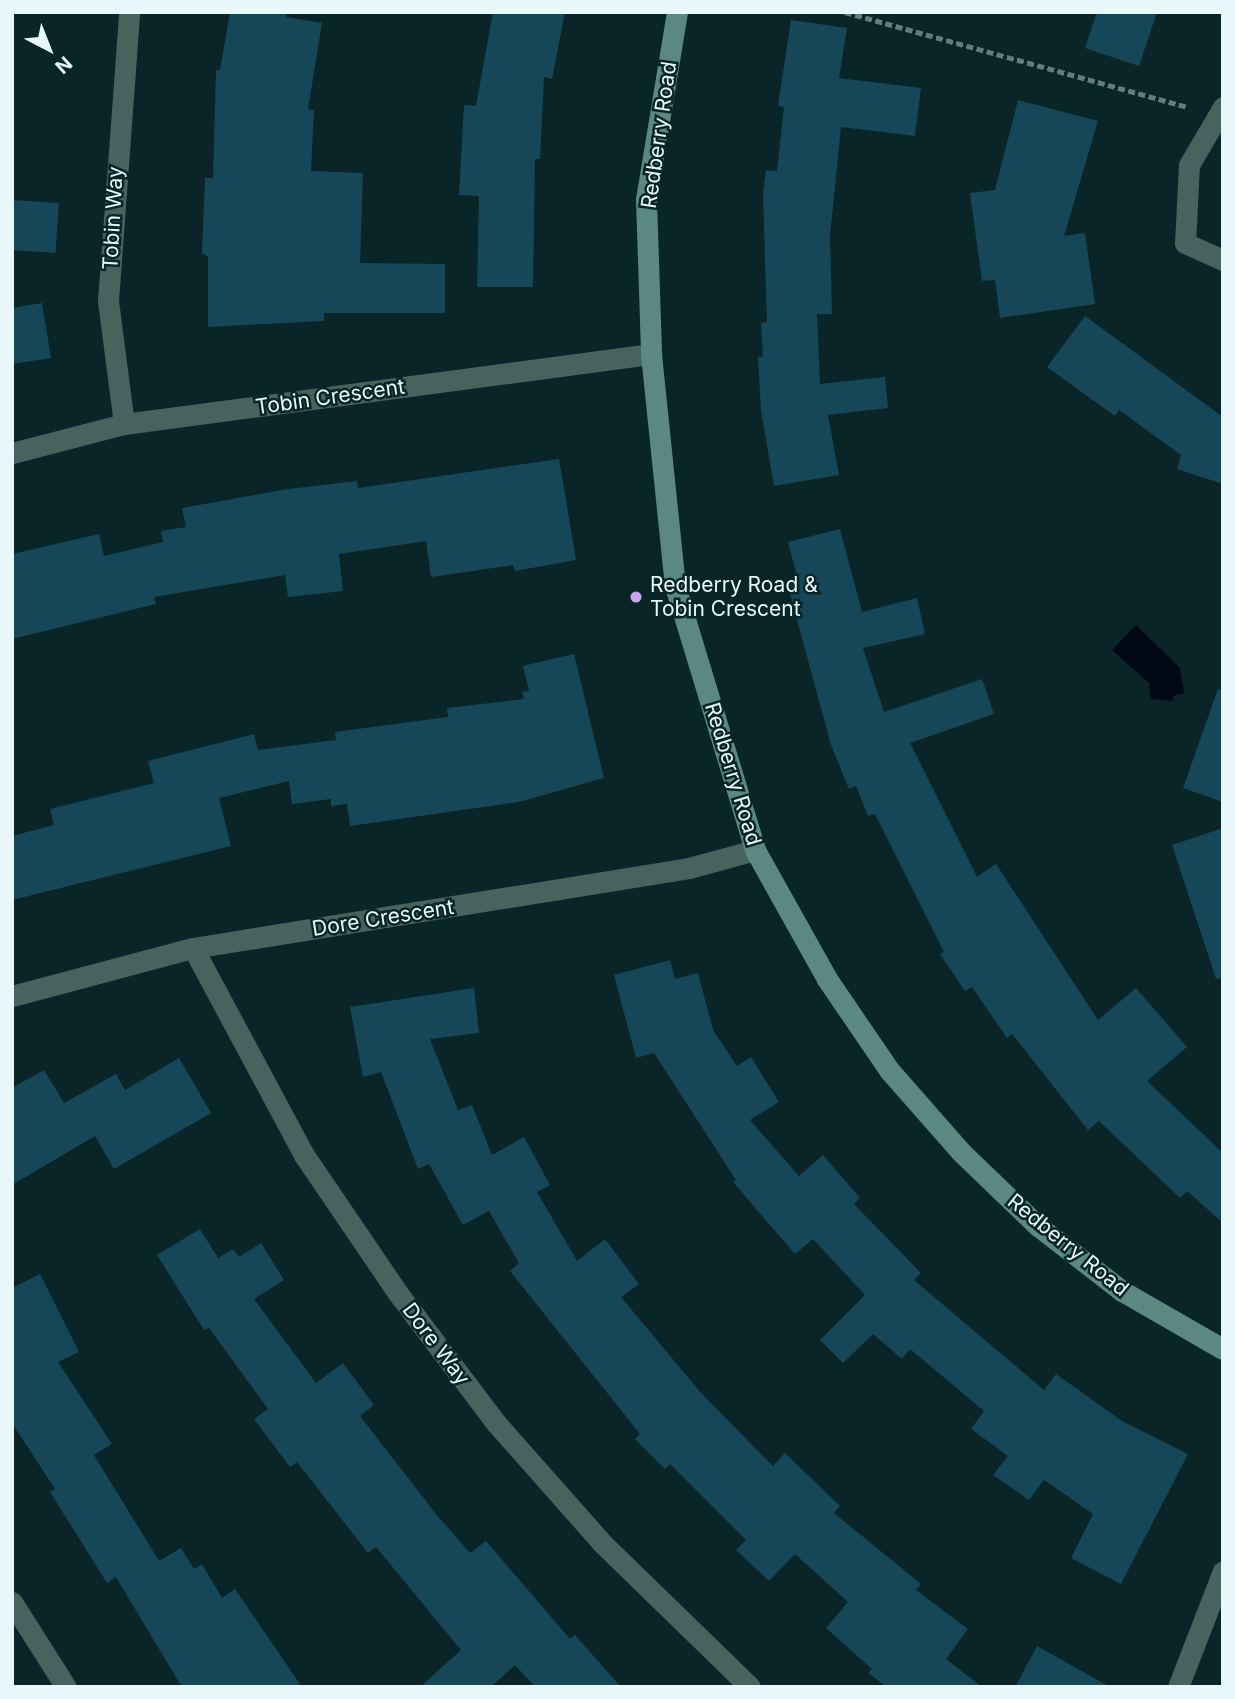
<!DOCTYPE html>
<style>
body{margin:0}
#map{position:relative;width:1235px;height:1699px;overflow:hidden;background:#092528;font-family:Inter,sans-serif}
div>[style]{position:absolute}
.water>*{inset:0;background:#000818}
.building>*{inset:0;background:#164758;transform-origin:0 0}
.path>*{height:4.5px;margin-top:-2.25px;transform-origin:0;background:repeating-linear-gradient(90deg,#657c7f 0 7px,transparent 0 10.5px)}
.street>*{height:21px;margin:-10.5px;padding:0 10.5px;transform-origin:10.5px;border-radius:10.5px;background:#47635e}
.secondary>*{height:21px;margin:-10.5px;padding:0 10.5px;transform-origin:10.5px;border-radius:10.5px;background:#5c8882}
.dots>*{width:19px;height:19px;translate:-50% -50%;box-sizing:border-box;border:4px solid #092528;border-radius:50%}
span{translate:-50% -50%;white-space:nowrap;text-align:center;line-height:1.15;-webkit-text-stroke:5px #092528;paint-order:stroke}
.street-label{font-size:21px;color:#e8f8fa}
.poi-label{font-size:21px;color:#e8f8fa}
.left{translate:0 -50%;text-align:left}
.frame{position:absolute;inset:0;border:14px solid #e8f8fa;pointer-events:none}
.north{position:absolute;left:14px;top:14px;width:70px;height:70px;-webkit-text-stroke:5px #092528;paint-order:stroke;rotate:138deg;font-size:19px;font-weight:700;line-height:28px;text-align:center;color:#e8f8fa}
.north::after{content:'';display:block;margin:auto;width:24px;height:32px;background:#e8f8fa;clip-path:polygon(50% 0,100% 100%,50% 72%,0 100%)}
</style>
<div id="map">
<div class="water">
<div style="clip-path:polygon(1136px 625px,1180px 668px,1184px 693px,1173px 696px,1173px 701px,1151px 699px,1149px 683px,1112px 650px)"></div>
</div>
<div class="building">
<div style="clip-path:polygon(230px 12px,287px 12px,286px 17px,322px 23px,308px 109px,314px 110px,311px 171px,363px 173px,360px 263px,445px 264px,445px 313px,324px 313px,324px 321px,208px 327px,208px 257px,202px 253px,205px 178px,213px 178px,216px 70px,220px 70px)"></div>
<div style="clip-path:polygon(493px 12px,565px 12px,552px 79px,544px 77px,540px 159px,535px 159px,533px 287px,477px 287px,479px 196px,459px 195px,464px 105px,476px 106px)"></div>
<div style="clip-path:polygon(1097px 12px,1157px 12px,1139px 66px,1085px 48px)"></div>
<div style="clip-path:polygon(791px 20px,847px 28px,839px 78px,921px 88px,915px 136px,841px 127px,830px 236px,832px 314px,817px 314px,820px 384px,885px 377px,888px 408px,828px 415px,839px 475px,774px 486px,761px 411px,758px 357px,763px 357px,761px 323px,767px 322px,763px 194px,766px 170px,777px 171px,784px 107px,778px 106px)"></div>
<div style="clip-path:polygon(1018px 100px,1098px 121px,1064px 236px,1085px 233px,1095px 304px,1000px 318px,995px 280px,982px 281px,970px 193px,995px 190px)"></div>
<div style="left:13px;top:200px;width:46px;height:50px;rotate:4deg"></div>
<div style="clip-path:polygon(42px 303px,51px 358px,12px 364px,12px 308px)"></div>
<div style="clip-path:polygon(1085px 316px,1223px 417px,1223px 484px,1177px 469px,1181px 455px,1119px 410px,1115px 416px,1047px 367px)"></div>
<div style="clip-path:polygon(559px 459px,576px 560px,515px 571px,513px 565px,431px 577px,426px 541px,339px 554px,343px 591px,288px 597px,285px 575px,154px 597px,156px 604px,12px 639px,12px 554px,99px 534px,104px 556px,163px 542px,161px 531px,186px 527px,182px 508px,288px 489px,357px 481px,358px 488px)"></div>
<div style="clip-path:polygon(840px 529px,862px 612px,917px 598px,925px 634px,863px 648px,884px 712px,982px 679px,994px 714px,910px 743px,977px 877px,996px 864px,1098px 1020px,1136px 988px,1187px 1047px,1147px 1081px,1223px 1153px,1223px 1223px,1187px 1191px,1180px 1198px,1099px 1121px,1088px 1130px,1012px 1034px,1007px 1038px,972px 987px,965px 991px,940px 954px,944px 952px,875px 814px,868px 816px,856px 786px,849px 789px,831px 745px,787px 583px,798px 580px,788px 542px)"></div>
<div style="clip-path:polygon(574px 654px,604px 778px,519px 802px,350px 826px,347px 804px,331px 806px,331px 799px,292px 804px,289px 781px,219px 798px,231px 846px,12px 900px,12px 836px,54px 825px,50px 809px,154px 783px,148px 761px,254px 734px,258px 750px,336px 740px,335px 732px,448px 717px,447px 708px,524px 699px,522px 692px,529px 691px,523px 666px)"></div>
<div style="clip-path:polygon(1218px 689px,1223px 690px,1223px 802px,1183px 788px)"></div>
<div style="clip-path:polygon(1223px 828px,1223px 978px,1216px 979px,1172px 845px)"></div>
<div style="clip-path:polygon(670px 960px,675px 979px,698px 973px,713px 1030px,737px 1066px,751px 1057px,779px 1102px,750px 1120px,799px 1176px,823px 1155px,860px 1198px,854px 1204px,921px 1273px,914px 1280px,1044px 1390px,1056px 1374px,1122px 1421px,1188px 1454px,1121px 1584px,1071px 1558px,1093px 1514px,1044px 1480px,1029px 1500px,993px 1475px,1008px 1456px,971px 1429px,984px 1411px,910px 1349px,902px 1359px,873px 1334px,843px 1363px,820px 1340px,865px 1295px,813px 1239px,795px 1254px,733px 1182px,736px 1180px,654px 1053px,636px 1058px,614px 975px)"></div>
<div style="clip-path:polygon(474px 988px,479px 1033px,430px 1039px,458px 1110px,472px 1105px,492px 1155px,524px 1137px,550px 1185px,537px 1192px,577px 1261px,605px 1239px,639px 1284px,621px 1297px,701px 1393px,773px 1466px,785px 1453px,840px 1506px,834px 1513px,921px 1584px,916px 1590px,968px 1629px,946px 1659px,982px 1687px,887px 1687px,868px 1673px,872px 1669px,826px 1628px,848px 1602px,795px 1554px,769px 1581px,736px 1550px,746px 1540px,670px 1464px,665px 1469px,635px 1439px,640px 1434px,510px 1271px,519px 1263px,489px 1211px,463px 1225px,429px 1164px,418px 1169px,381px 1072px,363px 1077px,350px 1007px)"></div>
<div style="clip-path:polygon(179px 1058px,211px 1113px,114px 1169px,95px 1136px,12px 1185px,12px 1088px,44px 1070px,64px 1103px,116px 1074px,125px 1090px)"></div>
<div style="clip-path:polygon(200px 1229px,218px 1258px,233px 1249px,239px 1257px,261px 1243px,284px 1280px,254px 1299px,316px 1383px,343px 1363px,374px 1405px,360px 1416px,436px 1514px,470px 1553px,486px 1541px,570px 1639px,575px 1635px,621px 1687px,535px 1687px,515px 1665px,491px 1687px,420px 1687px,461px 1650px,376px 1547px,368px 1553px,297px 1462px,290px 1467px,254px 1419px,268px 1409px,209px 1328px,204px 1330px,157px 1255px)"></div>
<div style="clip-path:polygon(40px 1274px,79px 1352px,58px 1362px,112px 1444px,94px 1455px,159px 1561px,181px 1548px,194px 1569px,202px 1564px,222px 1598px,235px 1589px,302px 1687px,182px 1687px,116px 1577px,107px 1583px,50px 1492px,55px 1489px,12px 1423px,12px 1288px)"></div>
<div style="clip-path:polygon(1037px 1646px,1110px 1687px,1015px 1687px)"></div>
</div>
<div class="path">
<div style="left:845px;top:12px;width:356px;rotate:15.5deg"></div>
</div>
<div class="street">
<div style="left:1223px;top:107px;width:67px;rotate:120.4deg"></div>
<div style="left:1189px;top:165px;width:78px;rotate:92.9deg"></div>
<div style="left:1185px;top:243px;width:42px;rotate:24.1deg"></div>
<div style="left:124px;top:424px;width:124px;rotate:-97.4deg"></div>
<div style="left:108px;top:301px;width:290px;rotate:-85.8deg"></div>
<div style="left:12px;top:453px;width:116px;rotate:-14.5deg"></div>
<div style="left:124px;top:424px;width:532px;rotate:-7.57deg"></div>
<div style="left:193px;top:948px;width:235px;rotate:61.8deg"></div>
<div style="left:304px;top:1155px;width:166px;rotate:55.8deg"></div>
<div style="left:397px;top:1292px;width:164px;rotate:52.9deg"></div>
<div style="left:496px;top:1423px;width:160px;rotate:48.5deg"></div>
<div style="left:602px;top:1543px;width:206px;rotate:44.2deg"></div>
<div style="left:12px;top:996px;width:187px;rotate:-14.9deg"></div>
<div style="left:193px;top:948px;width:502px;rotate:-9.16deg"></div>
<div style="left:689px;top:868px;width:68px;rotate:-15.3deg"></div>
<div style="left:12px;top:1602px;width:101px;rotate:57.6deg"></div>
<div style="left:1178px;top:1687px;width:124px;rotate:-68.8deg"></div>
</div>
<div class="secondary">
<div style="left:677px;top:12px;width:191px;rotate:99.4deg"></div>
<div style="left:646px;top:200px;width:154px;rotate:88.1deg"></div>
<div style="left:651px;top:354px;width:233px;rotate:84.1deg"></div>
<div style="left:675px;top:586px;width:276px;rotate:73.1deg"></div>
<div style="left:755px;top:850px;width:148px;rotate:60.8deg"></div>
<div style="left:827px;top:979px;width:110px;rotate:55.7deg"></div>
<div style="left:889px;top:1070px;width:109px;rotate:48.7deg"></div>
<div style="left:961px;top:1152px;width:107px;rotate:43.9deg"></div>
<div style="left:1038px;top:1226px;width:106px;rotate:37.7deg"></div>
<div style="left:1122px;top:1291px;width:116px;rotate:29.9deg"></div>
</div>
<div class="dots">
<div style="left:636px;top:597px;background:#c8a5ee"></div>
</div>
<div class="street-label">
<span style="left:659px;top:135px;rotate:-82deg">Redberry Road</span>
<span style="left:113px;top:218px;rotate:-87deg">Tobin Way</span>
<span style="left:330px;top:397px;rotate:-8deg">Tobin Crescent</span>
<span style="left:733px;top:774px;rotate:73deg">Redberry Road</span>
<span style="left:383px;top:918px;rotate:-9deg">Dore Crescent</span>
<span style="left:1068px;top:1245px;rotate:39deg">Redberry Road</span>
<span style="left:436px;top:1344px;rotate:53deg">Dore Way</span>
</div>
<div class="poi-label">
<span class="left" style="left:650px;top:597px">Redberry Road &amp;<br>Tobin Crescent</span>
</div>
<div class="frame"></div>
<div class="north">N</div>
</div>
